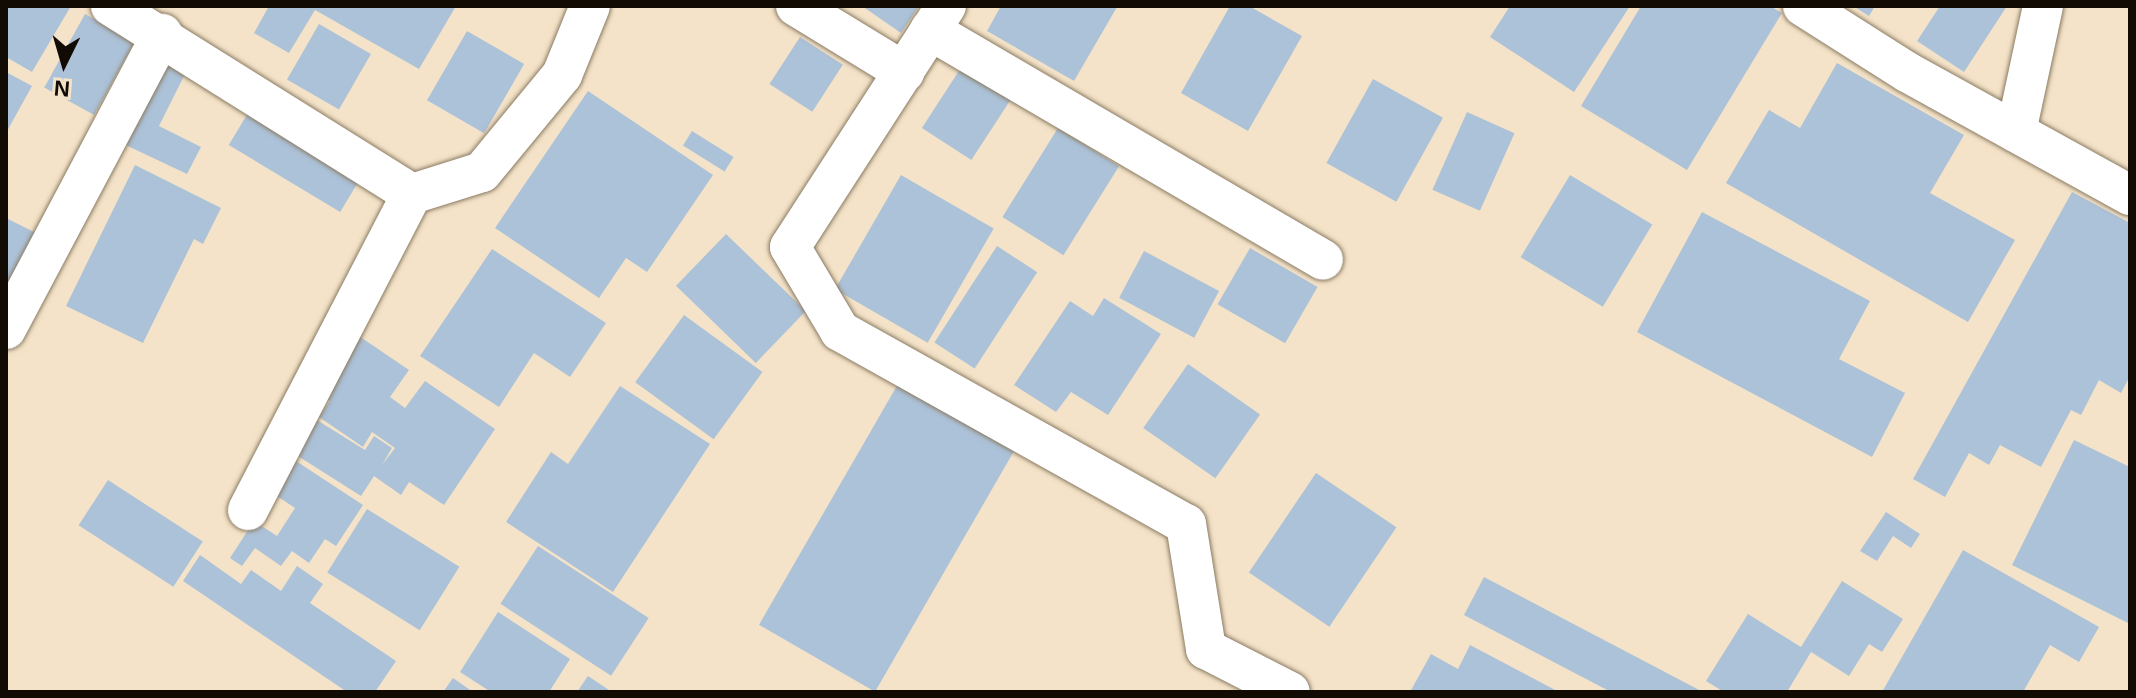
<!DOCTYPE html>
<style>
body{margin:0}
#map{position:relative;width:2136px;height:698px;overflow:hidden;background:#f4e3c8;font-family:Arial,sans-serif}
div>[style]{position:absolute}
.building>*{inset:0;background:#acc2d8;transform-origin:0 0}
.roads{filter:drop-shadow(0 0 2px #8a7b63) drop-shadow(0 0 2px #8a7b63)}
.street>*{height:40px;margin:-20px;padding:0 20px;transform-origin:20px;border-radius:20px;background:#fff}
span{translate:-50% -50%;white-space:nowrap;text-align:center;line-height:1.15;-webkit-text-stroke:7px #f4e3c8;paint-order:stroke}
.frame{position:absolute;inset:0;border:8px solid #110b04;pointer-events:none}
.north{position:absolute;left:24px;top:24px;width:80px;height:80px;-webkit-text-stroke:6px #f4e3c8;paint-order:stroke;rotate:185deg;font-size:22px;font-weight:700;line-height:32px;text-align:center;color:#110b04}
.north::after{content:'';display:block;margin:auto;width:28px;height:36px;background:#110b04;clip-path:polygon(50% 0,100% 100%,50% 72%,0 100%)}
</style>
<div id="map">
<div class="building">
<div style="clip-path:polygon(6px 6px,71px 6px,32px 72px,6px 57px)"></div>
<div style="clip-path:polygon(269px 6px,456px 6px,419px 69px,315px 10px,289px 53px,254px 33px)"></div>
<div style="clip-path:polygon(862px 6px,919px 6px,901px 33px)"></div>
<div style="clip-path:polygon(1001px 6px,1115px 6px,1117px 7px,1074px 81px,987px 31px)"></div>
<div style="clip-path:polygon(1230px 6px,1249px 6px,1302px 36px,1248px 131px,1181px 93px)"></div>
<div style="clip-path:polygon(1510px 6px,1630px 6px,1574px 92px,1490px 37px)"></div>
<div style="clip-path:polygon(1641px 6px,1770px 6px,1782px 13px,1687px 170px,1581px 106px)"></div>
<div style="clip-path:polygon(1853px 6px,1875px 6px,1869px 16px)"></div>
<div style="clip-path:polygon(1940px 6px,2007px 6px,1964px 72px,1917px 41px)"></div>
<div style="left:85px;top:14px;width:57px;height:84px;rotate:29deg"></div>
<div style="left:319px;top:24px;width:60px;height:64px;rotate:30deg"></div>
<div style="left:467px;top:31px;width:66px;height:80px;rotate:30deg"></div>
<div style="left:800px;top:37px;width:51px;height:56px;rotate:33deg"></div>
<div style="clip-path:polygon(162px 45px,192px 60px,159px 126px,201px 147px,187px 174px,115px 140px)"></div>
<div style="left:966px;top:60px;width:59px;height:81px;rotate:33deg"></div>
<div style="clip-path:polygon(1837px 63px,1964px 135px,1930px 193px,2015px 240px,1968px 322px,1726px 183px,1769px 110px,1800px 128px)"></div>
<div style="clip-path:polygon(6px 72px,32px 86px,6px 133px)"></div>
<div style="left:1373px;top:79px;width:80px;height:96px;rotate:29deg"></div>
<div style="clip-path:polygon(588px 91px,713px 175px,647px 272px,626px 258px,599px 298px,495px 228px)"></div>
<div style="left:254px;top:103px;width:130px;height:49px;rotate:31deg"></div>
<div style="left:1467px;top:112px;width:52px;height:85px;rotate:24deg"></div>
<div style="left:1058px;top:128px;width:72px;height:105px;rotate:32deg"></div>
<div style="left:692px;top:131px;width:49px;height:17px;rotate:32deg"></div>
<div style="clip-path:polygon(135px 165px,221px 208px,203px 244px,194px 239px,143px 343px,66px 306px)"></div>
<div style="left:901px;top:175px;width:107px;height:132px;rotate:30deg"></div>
<div style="left:1570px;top:175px;width:96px;height:96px;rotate:31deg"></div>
<div style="clip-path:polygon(2072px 192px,2130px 223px,2130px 376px,2121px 393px,2099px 380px,2081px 415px,2071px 410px,2041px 467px,2000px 445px,1989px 465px,1969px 453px,1945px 497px,1913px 479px)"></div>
<div style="clip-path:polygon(1702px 212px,1870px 301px,1839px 359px,1905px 393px,1872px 457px,1637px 332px)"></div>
<div style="clip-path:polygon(6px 218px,40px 235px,6px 300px)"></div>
<div style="left:726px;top:234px;width:111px;height:72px;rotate:44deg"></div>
<div style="left:997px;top:246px;width:48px;height:115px;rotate:33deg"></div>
<div style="left:1250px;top:248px;width:78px;height:65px;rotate:30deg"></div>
<div style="clip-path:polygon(492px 249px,606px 323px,570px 377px,534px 353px,499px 407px,420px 356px)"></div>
<div style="left:1144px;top:251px;width:85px;height:53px;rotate:28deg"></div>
<div style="clip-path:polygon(1104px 298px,1161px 334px,1108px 415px,1071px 392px,1056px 412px,1014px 385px,1070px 301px,1093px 316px)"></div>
<div style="left:684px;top:315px;width:97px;height:83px;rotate:36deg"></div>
<div style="clip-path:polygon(356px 334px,409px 370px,390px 397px,405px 408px,425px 381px,495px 429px,444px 505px,409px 482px,401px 495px,374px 476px,361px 496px,290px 451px,312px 417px,365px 450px,374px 436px,392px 448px,382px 465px,395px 448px,372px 432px,363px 447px,319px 417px,330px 401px,317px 391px)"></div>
<div style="left:1188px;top:364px;width:88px;height:78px;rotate:35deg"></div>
<div style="left:898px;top:384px;width:134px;height:278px;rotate:30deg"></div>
<div style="clip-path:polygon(620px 386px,710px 444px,613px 592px,506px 522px,551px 452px,568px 464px)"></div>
<div style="clip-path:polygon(2074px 440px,2130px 467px,2130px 624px,2012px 565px)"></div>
<div style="clip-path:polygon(296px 461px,363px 505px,336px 546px,325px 539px,309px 563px,292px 551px,281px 566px,255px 548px,242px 566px,230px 558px,254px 521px,277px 536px,295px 508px,274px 494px)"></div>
<div style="left:1316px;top:473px;width:97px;height:120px;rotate:34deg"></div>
<div style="left:108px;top:480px;width:113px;height:54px;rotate:33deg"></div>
<div style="left:367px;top:509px;width:109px;height:75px;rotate:32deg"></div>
<div style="clip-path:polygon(1886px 512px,1920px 534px,1911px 548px,1893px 536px,1877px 561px,1860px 551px)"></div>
<div style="left:538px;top:546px;width:132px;height:69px;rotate:33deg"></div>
<div style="clip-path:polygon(1963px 550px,2099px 627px,2079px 662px,2050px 645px,2023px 692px,1882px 692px)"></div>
<div style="clip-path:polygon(200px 555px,241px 584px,251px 570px,281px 591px,297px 566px,323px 584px,310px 603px,396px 661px,375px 692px,347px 692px,183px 581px)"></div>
<div style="clip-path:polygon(1484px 577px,1703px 692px,1611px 692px,1464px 615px)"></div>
<div style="clip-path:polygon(1842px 581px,1903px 619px,1882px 652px,1869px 644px,1849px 676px,1811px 652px,1787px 692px,1724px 692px,1706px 681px,1748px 614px,1801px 647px)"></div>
<div style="clip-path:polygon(498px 612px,570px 659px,549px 692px,491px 692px,460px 672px)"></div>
<div style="clip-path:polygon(1470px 645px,1559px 692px,1410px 692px,1431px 654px,1458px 669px)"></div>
<div style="clip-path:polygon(588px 676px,612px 692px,577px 692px)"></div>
<div style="clip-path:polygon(453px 678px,473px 692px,443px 692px)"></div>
</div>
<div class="roads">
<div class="street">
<div style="left:111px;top:6px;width:355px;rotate:32deg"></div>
<div style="left:796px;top:6px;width:127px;rotate:31.4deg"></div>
<div style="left:946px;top:6px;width:287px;rotate:122.9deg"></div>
<div style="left:790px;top:247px;width:98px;rotate:59.2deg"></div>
<div style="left:840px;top:331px;width:396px;rotate:29.2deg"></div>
<div style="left:1186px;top:524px;width:127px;rotate:80.9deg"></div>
<div style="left:1206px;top:649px;width:94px;rotate:27.1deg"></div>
<div style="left:1803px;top:6px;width:123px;rotate:32.4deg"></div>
<div style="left:1907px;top:72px;width:255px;rotate:28.9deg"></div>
<div style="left:930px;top:30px;width:455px;rotate:30.3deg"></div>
<div style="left:2016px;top:132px;width:129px;rotate:-77.9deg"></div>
<div style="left:6px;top:329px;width:334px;rotate:-62.1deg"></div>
<div style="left:248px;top:510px;width:356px;rotate:-62.6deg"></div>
<div style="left:412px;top:194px;width:73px;rotate:-17.4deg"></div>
<div style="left:482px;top:172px;width:126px;rotate:-50.5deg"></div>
<div style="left:562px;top:75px;width:74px;rotate:-67.9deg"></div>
</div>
</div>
<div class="frame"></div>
<div class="north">N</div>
</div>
